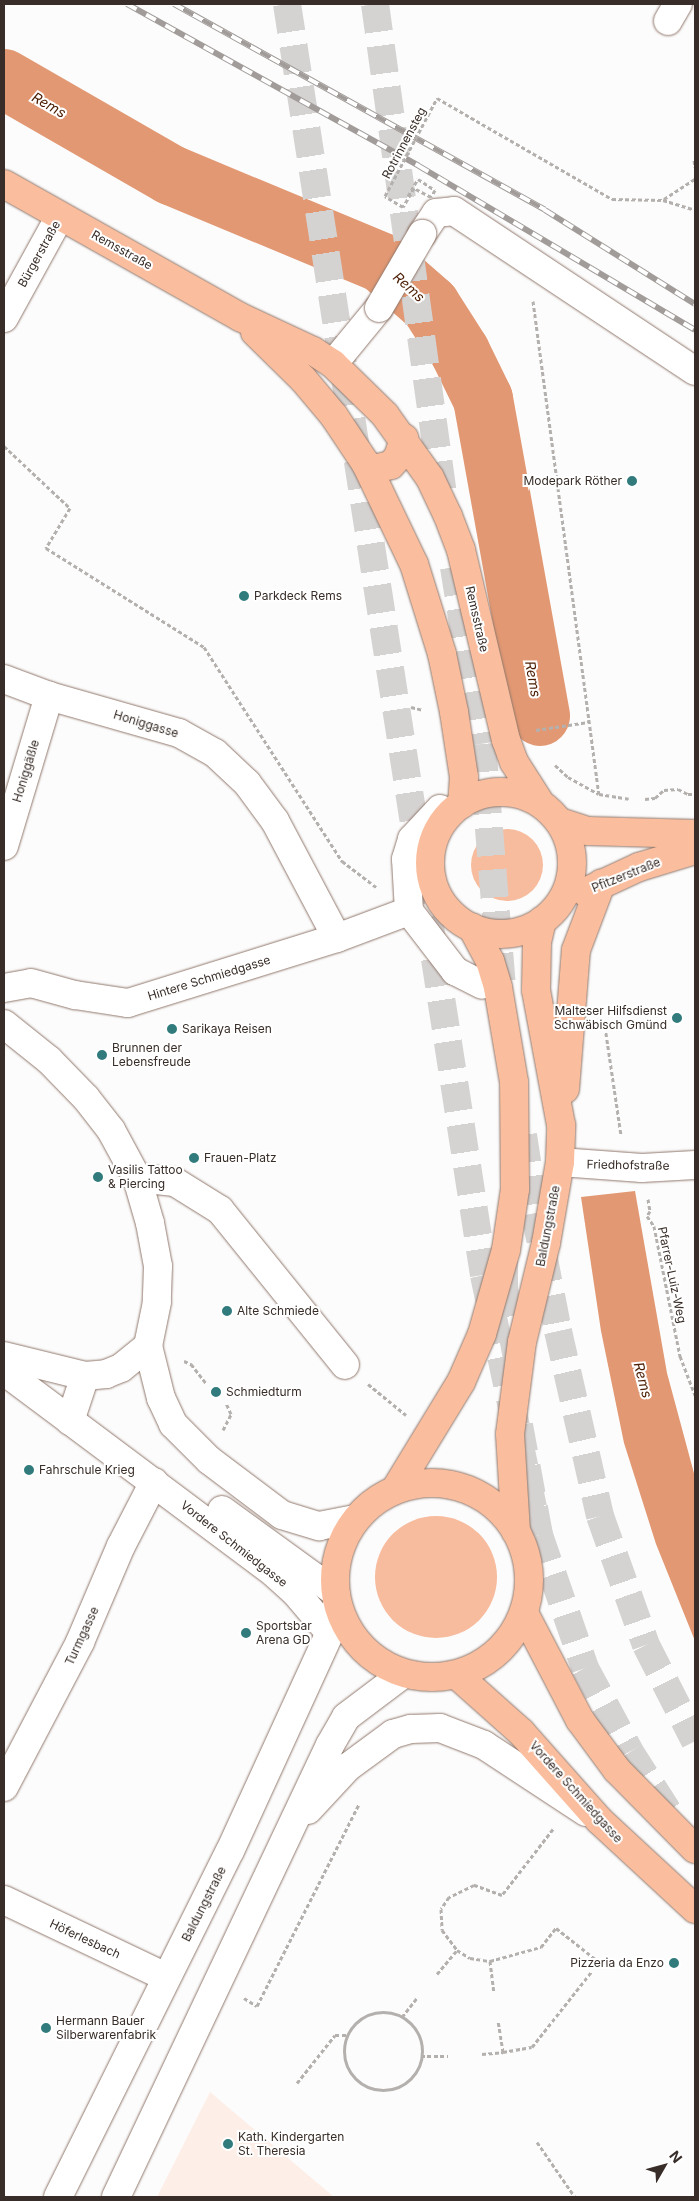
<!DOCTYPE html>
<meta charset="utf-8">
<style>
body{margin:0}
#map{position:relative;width:699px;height:2201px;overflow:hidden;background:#fcfcfc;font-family:Inter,sans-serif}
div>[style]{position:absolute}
.built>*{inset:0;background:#fdeee7}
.green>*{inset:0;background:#f7bb9d}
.round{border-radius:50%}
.water>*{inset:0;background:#e19873}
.river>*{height:60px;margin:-30px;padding:0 30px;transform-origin:30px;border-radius:30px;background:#e19873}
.minor-tunnel>*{height:28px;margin-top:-14px;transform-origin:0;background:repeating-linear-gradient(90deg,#d5d3d2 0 28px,transparent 0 42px)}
.highway-tunnel>*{height:28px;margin-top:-14px;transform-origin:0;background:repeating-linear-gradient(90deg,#d5d3d2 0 28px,transparent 0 42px)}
.path>*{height:3px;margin-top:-1.5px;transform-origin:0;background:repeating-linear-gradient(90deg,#b4b0ae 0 4px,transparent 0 6.5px)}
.path>.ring{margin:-1.5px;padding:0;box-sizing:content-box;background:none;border:3px solid #b4b0ae;border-radius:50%}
.roads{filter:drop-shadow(0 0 1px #91786c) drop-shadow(0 0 1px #91786c)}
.minor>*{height:28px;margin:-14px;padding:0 14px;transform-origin:14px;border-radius:14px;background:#fff}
.major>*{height:28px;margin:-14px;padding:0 14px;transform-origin:14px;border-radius:14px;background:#fabe9e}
.major>.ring{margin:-14px;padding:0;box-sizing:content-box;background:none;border:28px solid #fabe9e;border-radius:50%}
.rail>*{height:5.5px;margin-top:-2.75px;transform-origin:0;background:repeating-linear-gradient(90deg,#fff 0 11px,#a19c99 0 22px);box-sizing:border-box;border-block:1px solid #a19c99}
.path-bridge>*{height:3px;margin-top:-1.5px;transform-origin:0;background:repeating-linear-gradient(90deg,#b4b0ae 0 4px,transparent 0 6.5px)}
.bridges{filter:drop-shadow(0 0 1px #91786c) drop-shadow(0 0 1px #91786c)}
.minor-bridge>*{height:28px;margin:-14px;padding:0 14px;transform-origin:14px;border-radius:14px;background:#fff}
.dots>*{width:14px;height:14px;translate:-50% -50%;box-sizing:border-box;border:2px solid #fff;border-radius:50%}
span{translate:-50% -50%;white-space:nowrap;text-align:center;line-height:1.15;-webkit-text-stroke:4px #fff;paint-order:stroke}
.street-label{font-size:12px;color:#382d28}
.poi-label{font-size:12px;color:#382d28}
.right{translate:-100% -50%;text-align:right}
.left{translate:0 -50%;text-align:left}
.water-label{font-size:14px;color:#4b1d02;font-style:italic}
.frame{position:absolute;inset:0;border:5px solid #382d28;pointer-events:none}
.north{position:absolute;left:639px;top:2141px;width:50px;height:50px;-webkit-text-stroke:4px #fff;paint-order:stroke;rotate:52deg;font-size:14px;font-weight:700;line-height:20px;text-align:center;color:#382d28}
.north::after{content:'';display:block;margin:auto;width:18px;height:22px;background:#382d28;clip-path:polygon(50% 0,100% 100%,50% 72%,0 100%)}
</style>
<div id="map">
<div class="built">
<div style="clip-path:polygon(210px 2092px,334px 2197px,335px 2197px,157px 2197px)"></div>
</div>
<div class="green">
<div class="round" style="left:471px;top:829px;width:72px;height:72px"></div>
<div class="round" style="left:375px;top:1516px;width:122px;height:122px"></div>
</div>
<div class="water">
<div style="clip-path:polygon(635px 1191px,667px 1373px,695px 1477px,695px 1641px,656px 1544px,624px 1443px,601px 1331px,581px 1197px)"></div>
</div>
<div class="river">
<div style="left:4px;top:79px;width:193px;rotate:29.9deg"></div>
<div style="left:171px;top:175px;width:229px;rotate:22.6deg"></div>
<div style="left:382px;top:263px;width:64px;rotate:41.2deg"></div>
<div style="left:430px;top:305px;width:56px;rotate:57.4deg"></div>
<div style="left:460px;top:352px;width:52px;rotate:63.9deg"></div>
<div style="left:483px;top:399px;width:322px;rotate:79.8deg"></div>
</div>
<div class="minor-tunnel">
<div style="left:287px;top:4px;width:1286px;rotate:81.19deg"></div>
<div style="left:484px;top:1275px;width:266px;rotate:78.1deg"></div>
</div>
<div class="highway-tunnel">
<div style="left:375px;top:4px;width:503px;rotate:82.11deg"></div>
<div style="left:454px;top:567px;width:179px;rotate:81deg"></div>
<div style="left:482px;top:744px;width:243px;rotate:85.3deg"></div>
<div style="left:523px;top:1135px;width:79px;rotate:81.3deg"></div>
<div style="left:535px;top:1213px;width:120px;rotate:79deg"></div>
<div style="left:558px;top:1331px;width:190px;rotate:77.2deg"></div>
<div style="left:600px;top:1516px;width:137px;rotate:70.4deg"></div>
<div style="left:646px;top:1645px;width:108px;rotate:63deg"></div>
<div style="left:504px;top:1261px;width:28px;rotate:90deg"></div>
<div style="left:504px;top:1289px;width:76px;rotate:79.4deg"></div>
<div style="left:519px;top:1425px;width:112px;rotate:79.7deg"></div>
<div style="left:539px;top:1535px;width:141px;rotate:70.9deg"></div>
<div style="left:585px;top:1668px;width:95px;rotate:61.8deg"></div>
<div style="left:630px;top:1752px;width:76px;rotate:57.4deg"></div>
</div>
<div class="path">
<div style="left:437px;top:98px;width:202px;rotate:30deg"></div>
<div style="left:612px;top:199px;width:51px;rotate:1.1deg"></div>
<div style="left:663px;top:200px;width:34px;rotate:17deg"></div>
<div style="left:694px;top:160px;width:7px;rotate:82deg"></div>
<div style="left:664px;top:199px;width:37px;rotate:-33deg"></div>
<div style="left:533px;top:301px;width:497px;rotate:82.4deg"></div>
<div style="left:4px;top:446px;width:91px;rotate:43.2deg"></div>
<div style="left:70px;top:508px;width:47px;rotate:121deg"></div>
<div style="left:46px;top:548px;width:186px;rotate:32.1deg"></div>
<div style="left:204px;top:647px;width:255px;rotate:57.2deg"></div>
<div style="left:342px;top:861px;width:43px;rotate:37.4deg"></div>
<div style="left:411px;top:707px;width:12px;rotate:14deg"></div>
<div style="left:536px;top:730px;width:53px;rotate:-8.7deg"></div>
<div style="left:555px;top:765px;width:18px;rotate:43deg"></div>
<div style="left:568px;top:777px;width:35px;rotate:29deg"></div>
<div style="left:599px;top:794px;width:30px;rotate:9deg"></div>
<div style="left:645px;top:799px;width:10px;rotate:-6deg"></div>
<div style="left:655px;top:798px;width:12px;rotate:-42deg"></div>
<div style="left:664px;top:790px;width:14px;rotate:-4deg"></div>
<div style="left:678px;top:789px;width:11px;rotate:27deg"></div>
<div style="left:688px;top:794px;width:7px"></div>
<div style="left:604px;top:1020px;width:116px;rotate:81.6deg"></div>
<div style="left:648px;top:1199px;width:12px;rotate:81deg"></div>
<div style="left:650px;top:1211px;width:6px;rotate:121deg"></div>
<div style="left:647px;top:1216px;width:12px;rotate:55deg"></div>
<div style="left:654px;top:1226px;width:133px;rotate:78.7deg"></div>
<div style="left:680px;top:1356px;width:42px;rotate:69deg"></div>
<div style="left:184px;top:1361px;width:8px;rotate:23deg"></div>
<div style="left:191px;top:1364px;width:24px;rotate:52deg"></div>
<div style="left:368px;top:1384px;width:49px;rotate:39.2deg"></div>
<div style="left:223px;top:1430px;width:18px;rotate:-63deg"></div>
<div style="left:231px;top:1414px;width:12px;rotate:-114deg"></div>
<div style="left:553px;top:1829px;width:83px;rotate:127.7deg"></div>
<div style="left:502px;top:1895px;width:30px;rotate:-160deg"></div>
<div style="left:474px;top:1885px;width:28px;rotate:154deg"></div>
<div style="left:449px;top:1897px;width:14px;rotate:124deg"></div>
<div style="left:441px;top:1909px;width:21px;rotate:87deg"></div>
<div style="left:442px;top:1930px;width:25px;rotate:53deg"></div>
<div style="left:457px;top:1950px;width:15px;rotate:32deg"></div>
<div style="left:470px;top:1958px;width:20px;rotate:9deg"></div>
<div style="left:490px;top:1961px;width:53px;rotate:-15.4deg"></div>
<div style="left:541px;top:1947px;width:24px;rotate:-52deg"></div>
<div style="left:556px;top:1928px;width:55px;rotate:38.3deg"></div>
<div style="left:490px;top:1961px;width:31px;rotate:83deg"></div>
<div style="left:437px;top:1974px;width:31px;rotate:-50deg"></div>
<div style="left:244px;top:1998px;width:15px;rotate:32deg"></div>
<div style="left:257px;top:2006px;width:226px;rotate:-63.2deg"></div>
<div class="ring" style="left:344px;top:2012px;width:75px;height:75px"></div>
<div style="left:402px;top:2017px;width:24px;rotate:-52deg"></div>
<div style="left:503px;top:2052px;width:29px;rotate:-10deg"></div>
<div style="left:532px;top:2047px;width:97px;rotate:-51.7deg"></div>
<div style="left:482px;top:2054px;width:21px;rotate:-5deg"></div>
<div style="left:503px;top:2052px;width:32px;rotate:-99deg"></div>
<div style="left:421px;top:2056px;width:27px"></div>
<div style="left:297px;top:2083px;width:61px;rotate:-51.6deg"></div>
<div style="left:335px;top:2035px;width:13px"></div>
<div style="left:537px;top:2142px;width:67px;rotate:55.4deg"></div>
</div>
<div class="roads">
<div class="minor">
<div style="left:668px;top:21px;width:20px;rotate:-60deg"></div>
<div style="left:422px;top:234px;width:25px;rotate:-56deg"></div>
<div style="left:436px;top:213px;width:18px;rotate:-6deg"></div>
<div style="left:454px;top:211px;width:289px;rotate:33.6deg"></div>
<div style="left:4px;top:318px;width:116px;rotate:-61.2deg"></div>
<div style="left:333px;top:364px;width:72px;rotate:-50.6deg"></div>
<div style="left:4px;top:679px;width:48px;rotate:20.7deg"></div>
<div style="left:49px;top:696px;width:135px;rotate:15.9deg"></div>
<div style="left:179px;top:733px;width:41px;rotate:29.1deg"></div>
<div style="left:215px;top:753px;width:44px;rotate:43.2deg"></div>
<div style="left:247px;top:783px;width:47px;rotate:53.6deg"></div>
<div style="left:275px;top:821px;width:132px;rotate:62.1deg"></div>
<div style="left:4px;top:846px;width:157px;rotate:-73.3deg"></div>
<div style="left:409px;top:911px;width:52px;rotate:-93.3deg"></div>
<div style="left:406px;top:859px;width:21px;rotate:-73deg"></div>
<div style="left:412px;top:839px;width:41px;rotate:-47deg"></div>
<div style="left:409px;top:911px;width:76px;rotate:52.5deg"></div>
<div style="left:455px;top:971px;width:30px;rotate:27deg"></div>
<div style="left:4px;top:988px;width:27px;rotate:-10deg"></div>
<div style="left:31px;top:983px;width:46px;rotate:15.3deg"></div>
<div style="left:75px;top:995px;width:54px;rotate:8.6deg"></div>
<div style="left:128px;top:1003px;width:219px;rotate:-17.3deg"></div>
<div style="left:337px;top:938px;width:77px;rotate:-20.6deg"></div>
<div style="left:4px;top:1024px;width:58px;rotate:38.7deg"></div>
<div style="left:49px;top:1060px;width:53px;rotate:45.8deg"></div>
<div style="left:86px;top:1098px;width:41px;rotate:52deg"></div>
<div style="left:111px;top:1130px;width:55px;rotate:61.6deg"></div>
<div style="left:137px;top:1178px;width:47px;rotate:73.9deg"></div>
<div style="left:150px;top:1223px;width:44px;rotate:79.5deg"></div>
<div style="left:158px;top:1266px;width:36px;rotate:92deg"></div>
<div style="left:157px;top:1302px;width:45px;rotate:101.6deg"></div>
<div style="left:148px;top:1346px;width:54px;rotate:76deg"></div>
<div style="left:161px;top:1398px;width:29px;rotate:65deg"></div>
<div style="left:173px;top:1424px;width:51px;rotate:45deg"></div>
<div style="left:209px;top:1460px;width:91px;rotate:37deg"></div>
<div style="left:282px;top:1515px;width:39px;rotate:17deg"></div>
<div style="left:319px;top:1526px;width:38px;rotate:-11deg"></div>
<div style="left:560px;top:1162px;width:82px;rotate:4.2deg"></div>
<div style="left:642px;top:1168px;width:53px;rotate:-3.2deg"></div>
<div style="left:137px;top:1178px;width:38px;rotate:6deg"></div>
<div style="left:175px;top:1182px;width:53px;rotate:31.9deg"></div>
<div style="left:220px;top:1210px;width:199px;rotate:51.1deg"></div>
<div style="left:4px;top:1356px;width:83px;rotate:13.9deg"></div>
<div style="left:85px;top:1376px;width:21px;rotate:-5deg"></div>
<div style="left:106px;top:1374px;width:16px;rotate:-22deg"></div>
<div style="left:121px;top:1368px;width:35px;rotate:-39deg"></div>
<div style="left:4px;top:1371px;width:337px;rotate:36.8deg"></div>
<div style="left:274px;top:1573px;width:28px;rotate:42deg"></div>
<div style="left:295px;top:1592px;width:54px;rotate:49.5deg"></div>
<div style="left:70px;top:1421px;width:47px;rotate:-71.6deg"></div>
<div style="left:222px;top:1510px;width:140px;rotate:36deg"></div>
<div style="left:4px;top:1787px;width:164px;rotate:-62.3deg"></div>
<div style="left:80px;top:1642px;width:104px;rotate:-66.9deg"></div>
<div style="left:121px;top:1546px;width:72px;rotate:-62.7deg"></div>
<div style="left:308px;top:1810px;width:59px;rotate:-47.1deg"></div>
<div style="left:348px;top:1767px;width:56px;rotate:-36.3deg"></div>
<div style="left:393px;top:1734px;width:19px;rotate:-16deg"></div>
<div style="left:411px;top:1729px;width:29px;rotate:-2deg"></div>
<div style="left:440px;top:1728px;width:47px;rotate:21.1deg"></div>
<div style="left:484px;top:1745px;width:122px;rotate:33.3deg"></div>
<div style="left:4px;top:1900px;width:179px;rotate:25.4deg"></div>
<div style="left:58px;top:2197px;width:386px;rotate:-63.6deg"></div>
<div style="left:230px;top:1851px;width:240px;rotate:-65.4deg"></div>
<div style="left:330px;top:1633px;width:29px;rotate:-76deg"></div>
<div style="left:116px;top:2197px;width:500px;rotate:-64.66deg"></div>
<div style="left:330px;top:1745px;width:32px;rotate:-60deg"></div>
<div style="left:346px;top:1717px;width:71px;rotate:-37deg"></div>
</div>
<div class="major">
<div style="left:4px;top:184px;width:271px;rotate:29.4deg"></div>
<div style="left:240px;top:317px;width:81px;rotate:25deg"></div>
<div style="left:313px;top:351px;width:24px;rotate:33deg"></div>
<div style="left:333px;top:364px;width:73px;rotate:44.4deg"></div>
<div style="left:385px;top:415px;width:77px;rotate:54.5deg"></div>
<div style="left:430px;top:478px;width:42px;rotate:64.7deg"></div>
<div style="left:448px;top:516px;width:36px;rotate:69deg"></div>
<div style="left:461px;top:550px;width:195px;rotate:76.7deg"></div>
<div style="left:506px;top:740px;width:23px;rotate:70deg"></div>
<div style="left:514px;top:762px;width:49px;rotate:57.6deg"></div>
<div style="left:255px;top:332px;width:67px;rotate:44.4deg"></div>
<div style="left:303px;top:379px;width:48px;rotate:50deg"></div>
<div style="left:334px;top:416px;width:58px;rotate:56.3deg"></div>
<div style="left:366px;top:464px;width:111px;rotate:64.4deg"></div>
<div style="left:414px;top:564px;width:94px;rotate:72.7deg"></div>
<div style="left:442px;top:654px;width:59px;rotate:78.3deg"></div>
<div style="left:454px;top:712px;width:66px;rotate:81.3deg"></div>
<div style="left:464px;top:777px;width:27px;rotate:94deg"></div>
<div style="left:366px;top:464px;width:9px;rotate:32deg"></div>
<div style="left:374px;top:469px;width:17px;rotate:-13deg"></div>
<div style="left:391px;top:465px;width:11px;rotate:-49deg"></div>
<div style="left:398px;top:457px;width:20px;rotate:-72deg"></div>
<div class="ring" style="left:430px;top:792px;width:114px;height:114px"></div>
<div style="left:560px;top:822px;width:29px;rotate:18deg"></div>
<div style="left:588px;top:831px;width:107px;rotate:1.6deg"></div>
<div style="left:585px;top:892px;width:60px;rotate:-24.8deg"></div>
<div style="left:639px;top:867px;width:59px;rotate:-16.9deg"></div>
<div style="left:565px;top:1089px;width:139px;rotate:-85.5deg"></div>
<div style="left:576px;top:950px;width:71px;rotate:-69.3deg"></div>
<div class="ring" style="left:335px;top:1483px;width:166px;height:166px"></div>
<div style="left:395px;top:1490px;width:127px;rotate:-58.6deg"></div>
<div style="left:461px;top:1382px;width:52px;rotate:-66.4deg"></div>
<div style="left:482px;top:1334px;width:87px;rotate:-74.1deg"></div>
<div style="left:506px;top:1250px;width:62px;rotate:-81.6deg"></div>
<div style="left:515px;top:1189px;width:107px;rotate:-90.5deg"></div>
<div style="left:514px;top:1082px;width:96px;rotate:-99.6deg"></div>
<div style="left:498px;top:987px;width:27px;rotate:-107deg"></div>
<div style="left:490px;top:961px;width:38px;rotate:-118deg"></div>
<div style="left:516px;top:1532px;width:98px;rotate:-93.5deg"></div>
<div style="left:510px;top:1434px;width:93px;rotate:-82.6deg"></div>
<div style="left:522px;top:1342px;width:102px;rotate:-76.4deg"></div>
<div style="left:546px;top:1243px;width:82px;rotate:-80.2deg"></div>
<div style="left:560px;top:1162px;width:37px;rotate:-88deg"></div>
<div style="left:561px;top:1125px;width:137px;rotate:-100.5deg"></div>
<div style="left:536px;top:990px;width:48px;rotate:-88.8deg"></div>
<div style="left:537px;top:942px;width:22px;rotate:-77deg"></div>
<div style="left:524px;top:1613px;width:121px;rotate:62.4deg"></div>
<div style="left:580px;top:1720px;width:62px;rotate:53.5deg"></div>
<div style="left:617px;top:1770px;width:111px;rotate:45.4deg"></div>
<div style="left:457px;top:1675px;width:86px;rotate:41.7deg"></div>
<div style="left:521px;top:1732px;width:118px;rotate:48.4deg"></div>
<div style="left:599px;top:1820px;width:131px;rotate:42.8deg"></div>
</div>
</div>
<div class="rail">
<div style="left:127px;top:4px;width:334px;rotate:29deg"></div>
<div style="left:419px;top:166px;width:321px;rotate:30.7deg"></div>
<div style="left:174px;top:4px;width:424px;rotate:29deg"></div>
<div style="left:545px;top:210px;width:177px;rotate:32.1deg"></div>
</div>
<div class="path-bridge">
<div style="left:408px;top:196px;width:20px;rotate:-60deg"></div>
<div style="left:418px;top:179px;width:20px;rotate:33deg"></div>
<div style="left:435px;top:190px;width:8px;rotate:120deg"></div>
<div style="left:431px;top:197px;width:19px;rotate:-152deg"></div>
<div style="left:414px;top:188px;width:22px;rotate:120deg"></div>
<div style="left:403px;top:207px;width:21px;rotate:-149deg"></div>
<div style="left:385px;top:196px;width:111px;rotate:-62deg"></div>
</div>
<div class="bridges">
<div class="minor-bridge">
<div style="left:379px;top:308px;width:86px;rotate:-59.8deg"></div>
</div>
</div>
<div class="dots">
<div style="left:632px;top:481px;background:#327b7d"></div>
<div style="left:244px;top:596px;background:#327b7d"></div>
<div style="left:677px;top:1018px;background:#327b7d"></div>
<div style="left:172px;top:1029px;background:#327b7d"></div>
<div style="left:102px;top:1055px;background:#327b7d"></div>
<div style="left:194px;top:1158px;background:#327b7d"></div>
<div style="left:98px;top:1177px;background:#327b7d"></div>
<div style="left:227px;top:1311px;background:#327b7d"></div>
<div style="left:216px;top:1392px;background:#327b7d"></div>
<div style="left:29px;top:1470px;background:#327b7d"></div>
<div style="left:246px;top:1633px;background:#327b7d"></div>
<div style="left:674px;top:1963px;background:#327b7d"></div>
<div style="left:46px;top:2028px;background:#327b7d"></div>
<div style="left:228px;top:2144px;background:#327b7d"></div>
</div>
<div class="street-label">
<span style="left:404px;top:143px;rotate:-62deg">Rotrinnensteg</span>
<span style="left:122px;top:250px;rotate:29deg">Remsstraße</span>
<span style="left:39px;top:254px;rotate:-61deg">Bürgerstraße</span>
<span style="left:477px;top:619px;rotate:77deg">Remsstraße</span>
<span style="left:146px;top:724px;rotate:17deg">Honiggasse</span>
<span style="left:26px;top:771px;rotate:-73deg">Honiggäßle</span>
<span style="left:626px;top:875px;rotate:-22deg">Pfitzerstraße</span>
<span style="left:209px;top:978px;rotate:-17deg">Hintere Schmiedgasse</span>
<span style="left:628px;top:1165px;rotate:1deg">Friedhofstraße</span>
<span style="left:548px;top:1226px;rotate:-79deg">Baldungstraße</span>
<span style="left:672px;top:1275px;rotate:78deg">Pfarrer-Luiz-Weg</span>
<span style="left:234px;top:1544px;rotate:38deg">Vordere Schmiedgasse</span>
<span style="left:82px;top:1636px;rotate:-65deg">Turmgasse</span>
<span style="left:576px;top:1792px;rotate:48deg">Vordere Schmiedgasse</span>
<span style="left:204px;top:1904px;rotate:-63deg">Baldungstraße</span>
<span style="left:85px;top:1939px;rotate:25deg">Höferlesbach</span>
</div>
<div class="poi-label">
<span class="right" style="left:622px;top:481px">Modepark Röther</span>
<span class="left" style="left:254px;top:596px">Parkdeck Rems</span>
<span class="right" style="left:667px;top:1018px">Malteser Hilfsdienst<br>Schwäbisch Gmünd</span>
<span class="left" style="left:182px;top:1029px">Sarikaya Reisen</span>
<span class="left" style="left:112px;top:1055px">Brunnen der<br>Lebensfreude</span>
<span class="left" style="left:204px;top:1158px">Frauen-Platz</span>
<span class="left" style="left:108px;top:1177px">Vasilis Tattoo<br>&amp; Piercing</span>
<span class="left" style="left:237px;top:1311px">Alte Schmiede</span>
<span class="left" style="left:226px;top:1392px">Schmiedturm</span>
<span class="left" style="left:39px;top:1470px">Fahrschule Krieg</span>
<span class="left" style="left:256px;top:1633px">Sportsbar<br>Arena GD</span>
<span class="right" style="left:664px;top:1963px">Pizzeria da Enzo</span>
<span class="left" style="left:56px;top:2028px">Hermann Bauer<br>Silberwarenfabrik</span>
<span class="left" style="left:238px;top:2144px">Kath. Kindergarten<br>St. Theresia</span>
</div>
<div class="water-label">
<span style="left:49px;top:105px;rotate:30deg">Rems</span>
<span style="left:409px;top:287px;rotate:42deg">Rems</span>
<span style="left:533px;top:679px;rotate:80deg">Rems</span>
<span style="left:643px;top:1380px;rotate:75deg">Rems</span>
</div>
<div class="frame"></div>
<div class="north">N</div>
</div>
